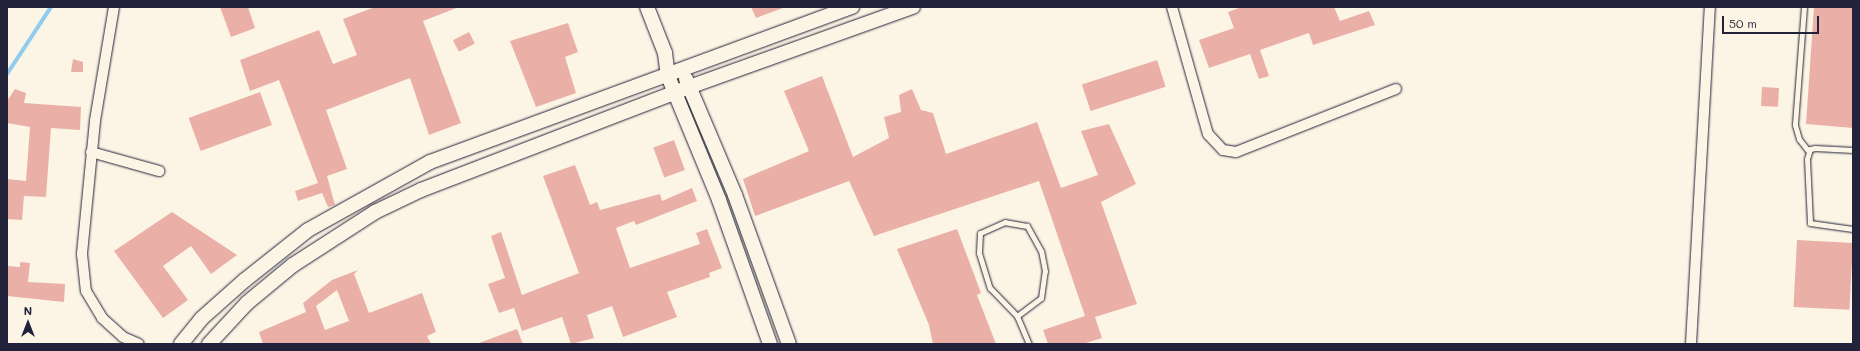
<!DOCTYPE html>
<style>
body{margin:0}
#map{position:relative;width:1860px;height:351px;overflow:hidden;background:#fcf5e5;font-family:Mali,sans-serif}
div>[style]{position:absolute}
.stream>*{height:4px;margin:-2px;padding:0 2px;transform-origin:2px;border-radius:2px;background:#90cbf0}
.building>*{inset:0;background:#eab0a8;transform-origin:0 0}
.roads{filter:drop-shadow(0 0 1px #22223b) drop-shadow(0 0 1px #22223b)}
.lane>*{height:5px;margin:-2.5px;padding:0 2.5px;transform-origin:2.5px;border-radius:2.5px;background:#fcf5e5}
.street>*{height:10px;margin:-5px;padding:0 5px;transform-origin:5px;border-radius:5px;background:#fcf5e5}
.secondary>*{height:14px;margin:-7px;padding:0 7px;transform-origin:7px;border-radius:7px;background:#fcf5e5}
span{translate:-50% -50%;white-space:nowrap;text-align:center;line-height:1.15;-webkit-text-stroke:3.5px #fcf5e5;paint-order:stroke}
.frame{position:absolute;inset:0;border:8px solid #22223b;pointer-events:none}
.north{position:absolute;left:8px;top:303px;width:40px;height:40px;-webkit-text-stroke:3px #fcf5e5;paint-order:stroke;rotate:0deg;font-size:11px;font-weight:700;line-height:16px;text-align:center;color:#22223b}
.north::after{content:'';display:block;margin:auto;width:14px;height:18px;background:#22223b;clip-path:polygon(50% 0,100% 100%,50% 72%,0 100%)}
.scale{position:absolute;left:1722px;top:16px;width:97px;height:18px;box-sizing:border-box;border:2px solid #22223b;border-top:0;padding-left:5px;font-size:12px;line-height:14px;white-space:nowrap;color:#22223b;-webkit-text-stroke:3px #fcf5e5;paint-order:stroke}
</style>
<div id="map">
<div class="stream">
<div style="left:7px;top:74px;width:80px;rotate:-56.7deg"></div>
</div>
<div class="building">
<div style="clip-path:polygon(220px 7px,248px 7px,255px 28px,231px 37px)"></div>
<div style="clip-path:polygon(375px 7px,459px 7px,423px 21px,461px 123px,429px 135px,410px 78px,326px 110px,347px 169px,327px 176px,335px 205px,328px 207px,322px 193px,298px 201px,295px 191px,318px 183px,279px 80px,250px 91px,240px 60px,319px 30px,333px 64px,357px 55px,343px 19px)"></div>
<div style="clip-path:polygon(751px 7px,783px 7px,783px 8px,756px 18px)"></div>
<div style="clip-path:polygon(1242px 7px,1334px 7px,1340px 21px,1369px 11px,1375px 25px,1313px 45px,1309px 33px,1260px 50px,1269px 76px,1259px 79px,1250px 54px,1209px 68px,1199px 40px,1234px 28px,1228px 12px)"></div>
<div style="clip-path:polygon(1814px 7px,1853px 7px,1853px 128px,1806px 124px)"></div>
<div style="clip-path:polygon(568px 23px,578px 52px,565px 57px,576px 93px,536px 107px,510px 41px)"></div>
<div style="left:469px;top:32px;width:13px;height:18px;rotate:63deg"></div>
<div style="clip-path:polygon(73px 59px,83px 62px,83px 72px,71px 72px)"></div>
<div style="left:1157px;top:60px;width:28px;height:79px;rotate:72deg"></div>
<div style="clip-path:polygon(822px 76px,853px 157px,889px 138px,884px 117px,901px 112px,899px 95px,912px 89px,921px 110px,933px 113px,946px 154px,1037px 122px,1061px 188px,1098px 175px,1081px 131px,1109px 124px,1136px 184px,1101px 202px,1137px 304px,1095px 317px,1102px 338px,1083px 344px,1048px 344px,1043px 330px,1085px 316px,1039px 181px,874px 236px,849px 181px,755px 216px,743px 179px,809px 151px,784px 91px)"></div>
<div style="left:1762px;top:87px;width:17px;height:19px;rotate:3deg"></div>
<div style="clip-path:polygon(15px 89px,26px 93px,24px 103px,81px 107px,80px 130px,51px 128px,46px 197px,24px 196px,22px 220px,7px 219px,7px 179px,26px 181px,30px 127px,7px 123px,7px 101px)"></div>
<div style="left:260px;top:92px;width:35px;height:76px;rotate:70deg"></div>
<div style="left:674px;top:140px;width:32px;height:22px;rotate:70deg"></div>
<div style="clip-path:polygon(575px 165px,590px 205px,597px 202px,600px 210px,660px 194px,662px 201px,692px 188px,697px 201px,636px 225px,634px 221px,616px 228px,630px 268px,700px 244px,696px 233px,707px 229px,722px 268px,709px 273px,710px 277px,667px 292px,677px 317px,623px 337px,612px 306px,587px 315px,594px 338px,571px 344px,562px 317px,522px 331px,514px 308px,499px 313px,488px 284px,505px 278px,491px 236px,501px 232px,522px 295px,579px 273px,543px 176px)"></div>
<div style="clip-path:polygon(172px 212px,237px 255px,211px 274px,191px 246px,163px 266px,188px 300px,163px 318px,114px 251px)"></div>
<div style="clip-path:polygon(957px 229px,981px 293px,977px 295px,996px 344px,933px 344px,929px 325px,897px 249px)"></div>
<div style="left:1797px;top:240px;width:56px;height:67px;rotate:3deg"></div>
<div style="clip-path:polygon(20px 262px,30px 263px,28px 282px,65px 284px,64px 302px,7px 296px,7px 266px,20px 267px)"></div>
<div style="clip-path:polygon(evenodd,358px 270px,354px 274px,369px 313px,422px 293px,436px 332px,427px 336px,431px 344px,263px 344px,259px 332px,306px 312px,303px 303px,332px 280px,358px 270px,337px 290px,349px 321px,325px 330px,316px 306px,337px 290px)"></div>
<div style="clip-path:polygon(517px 329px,523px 344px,479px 344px,479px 343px)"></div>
</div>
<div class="roads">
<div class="lane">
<div style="left:1804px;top:7px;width:118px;rotate:94.4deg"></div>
<div style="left:1795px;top:125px;width:15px;rotate:74deg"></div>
<div style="left:1799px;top:139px;width:16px;rotate:52deg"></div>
<div style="left:1853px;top:150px;width:38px;rotate:-177deg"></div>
<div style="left:1815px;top:148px;width:5px;rotate:169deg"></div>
<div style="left:1810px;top:149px;width:10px;rotate:107deg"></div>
<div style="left:1807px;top:159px;width:64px;rotate:87.3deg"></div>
<div style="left:1810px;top:223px;width:43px;rotate:7.9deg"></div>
<div style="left:1017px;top:316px;width:30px;rotate:-37deg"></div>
<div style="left:1041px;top:298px;width:27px;rotate:-82deg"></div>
<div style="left:1045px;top:271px;width:20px;rotate:-101deg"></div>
<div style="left:1041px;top:251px;width:29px;rotate:-119deg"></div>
<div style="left:1027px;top:226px;width:22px;rotate:-170deg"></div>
<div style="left:1005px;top:222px;width:27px;rotate:156deg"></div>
<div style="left:980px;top:233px;width:20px;rotate:93deg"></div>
<div style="left:979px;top:253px;width:37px;rotate:73deg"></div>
<div style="left:990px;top:288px;width:39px;rotate:46deg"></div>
<div style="left:1017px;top:316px;width:30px;rotate:67deg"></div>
</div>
<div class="street">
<div style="left:114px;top:7px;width:116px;rotate:99.5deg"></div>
<div style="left:95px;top:121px;width:134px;rotate:95.6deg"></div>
<div style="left:82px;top:254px;width:37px;rotate:84deg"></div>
<div style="left:86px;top:291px;width:31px;rotate:59deg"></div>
<div style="left:102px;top:318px;width:28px;rotate:42deg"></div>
<div style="left:123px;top:337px;width:17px;rotate:24deg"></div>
<div style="left:1172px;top:7px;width:132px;rotate:74.2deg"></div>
<div style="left:1208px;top:134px;width:22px;rotate:47deg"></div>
<div style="left:1223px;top:150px;width:13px;rotate:9deg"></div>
<div style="left:1236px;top:152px;width:172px;rotate:-21.5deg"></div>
<div style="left:91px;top:152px;width:71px;rotate:15.6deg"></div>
<div style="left:1691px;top:344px;width:338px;rotate:-86.8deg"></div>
</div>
<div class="secondary">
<div style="left:647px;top:7px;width:49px;rotate:68.6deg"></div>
<div style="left:665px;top:53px;width:23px;rotate:83deg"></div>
<div style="left:668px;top:76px;width:134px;rotate:67.6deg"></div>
<div style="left:719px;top:200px;width:153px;rotate:70.5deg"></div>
<div style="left:686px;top:79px;width:126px;rotate:67.1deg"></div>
<div style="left:735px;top:195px;width:158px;rotate:70.1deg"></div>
<div style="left:181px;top:344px;width:32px;rotate:-51deg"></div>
<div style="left:201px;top:319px;width:59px;rotate:-41.6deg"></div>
<div style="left:245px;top:280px;width:80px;rotate:-38.4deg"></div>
<div style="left:308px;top:230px;width:140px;rotate:-29.1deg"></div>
<div style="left:430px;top:162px;width:450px;rotate:-20.2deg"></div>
<div style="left:209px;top:344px;width:56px;rotate:-47.2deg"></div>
<div style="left:247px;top:303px;width:60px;rotate:-39.6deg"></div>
<div style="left:293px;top:265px;width:98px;rotate:-32.9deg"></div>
<div style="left:375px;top:212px;width:51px;rotate:-25.6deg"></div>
<div style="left:421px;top:190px;width:287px;rotate:-21deg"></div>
<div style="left:689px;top:87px;width:238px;rotate:-19.7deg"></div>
</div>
</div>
<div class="frame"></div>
<div class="north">N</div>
<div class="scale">50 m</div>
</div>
